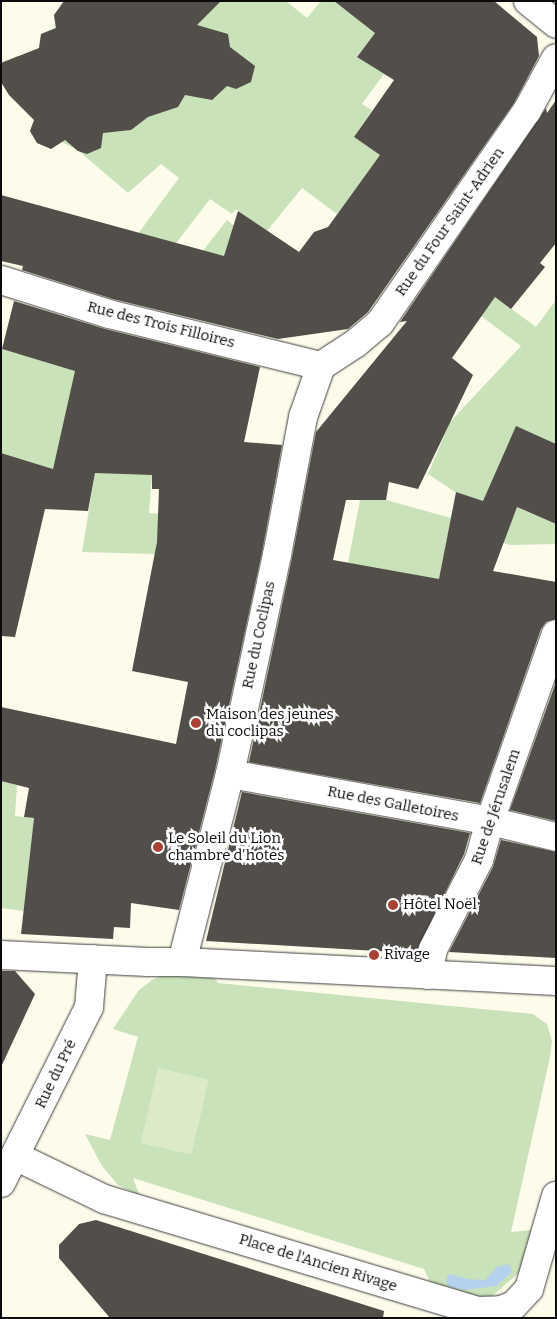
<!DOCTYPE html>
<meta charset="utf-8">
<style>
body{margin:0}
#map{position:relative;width:557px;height:1319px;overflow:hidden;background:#fdfceb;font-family:Bitter,serif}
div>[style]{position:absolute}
.green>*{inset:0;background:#c9e2ba}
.pitch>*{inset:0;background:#dbebca;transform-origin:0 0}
.water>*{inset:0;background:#b6d1ee}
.building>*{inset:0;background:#524e49}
.roads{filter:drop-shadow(0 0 1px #3e3e3e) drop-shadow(0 0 1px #3e3e3e)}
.minor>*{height:28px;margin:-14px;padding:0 14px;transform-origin:14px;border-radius:14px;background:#fff}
.dots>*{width:14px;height:14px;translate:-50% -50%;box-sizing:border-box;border:2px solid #fff;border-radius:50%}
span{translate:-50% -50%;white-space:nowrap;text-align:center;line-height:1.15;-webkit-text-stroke:5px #fff;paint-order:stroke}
.street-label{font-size:15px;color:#0b0b0b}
.poi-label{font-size:15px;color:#0b0b0b}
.left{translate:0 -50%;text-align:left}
.frame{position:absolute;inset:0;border:2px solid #0b0b0b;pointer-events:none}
</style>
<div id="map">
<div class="green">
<div style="clip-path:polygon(91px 1px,286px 1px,307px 18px,321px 1px,334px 1px,345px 10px,350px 5px,378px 29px,357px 56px,384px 74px,362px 104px,372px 110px,354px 137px,380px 155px,337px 214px,302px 188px,267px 231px,236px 209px,232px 214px,210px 199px,157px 268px,121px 257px,179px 178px,161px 164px,128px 193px,80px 152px,62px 142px,51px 149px,37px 143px,30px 131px,34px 120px,9px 95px,1px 82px,1px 63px,17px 56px,32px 63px,37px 57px,41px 34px,55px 28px,54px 15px,59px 8px,65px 12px)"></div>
<div style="clip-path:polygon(227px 220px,257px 245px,266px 286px,198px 257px)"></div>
<div style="clip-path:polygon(486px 290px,536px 327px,556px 300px,556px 444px,486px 494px,556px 524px,556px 544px,511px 545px,496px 541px,482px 501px,455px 492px,428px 474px,450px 422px,521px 346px,473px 310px)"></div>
<div style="clip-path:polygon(2px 349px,17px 354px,17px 351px,76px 369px,53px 469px,1px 453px)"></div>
<div style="clip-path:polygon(147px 434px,152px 475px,149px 513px,163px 514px,163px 542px,157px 541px,156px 554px,82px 552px,95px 473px)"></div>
<div style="clip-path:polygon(360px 500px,386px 500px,451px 518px,438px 587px,348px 563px)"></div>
<div style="clip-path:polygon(1px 781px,17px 785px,15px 816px,34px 818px,24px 911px,1px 908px)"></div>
<div style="clip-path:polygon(170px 971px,210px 971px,218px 983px,533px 1014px,547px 1024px,552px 1041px,550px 1057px,511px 1232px,531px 1230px,520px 1272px,492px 1296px,475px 1298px,432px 1286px,424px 1269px,133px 1178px,140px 1196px,118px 1185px,102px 1166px,85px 1134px,110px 1140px,138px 1037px,113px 1029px,139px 990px,152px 980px)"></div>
</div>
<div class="pitch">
<div style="left:158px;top:1068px;width:52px;height:77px;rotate:13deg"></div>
</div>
<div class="water">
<div style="clip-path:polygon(509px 1264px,512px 1272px,496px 1286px,465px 1290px,448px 1286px,446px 1280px,449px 1274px,468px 1279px,485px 1280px,497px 1267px)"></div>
</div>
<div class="building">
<div style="clip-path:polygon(64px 1px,221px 1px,197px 25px,228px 34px,230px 47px,255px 66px,251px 82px,236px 89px,227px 86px,212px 100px,185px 95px,178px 107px,148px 117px,131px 130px,103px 133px,101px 148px,87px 154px,78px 151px,65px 140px,51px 149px,37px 143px,30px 131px,34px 120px,9px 95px,1px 82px,1px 63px,39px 48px,41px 34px,56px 28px,54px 15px)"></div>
<div style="clip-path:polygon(334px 1px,494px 1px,537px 37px,539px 56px,514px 103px,368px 312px,348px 329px,278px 339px,113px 299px,22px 270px,23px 266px,1px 261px,1px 195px,224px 256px,238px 211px,299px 252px,314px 232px,328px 227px,380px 155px,354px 137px,394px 80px,357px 57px,375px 33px)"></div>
<div style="clip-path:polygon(556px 100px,556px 243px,540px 263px,545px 267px,511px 309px,495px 297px,452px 358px,473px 375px,418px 489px,389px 482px,386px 500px,346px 500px,333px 560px,439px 579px,456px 492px,483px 501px,516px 426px,556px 444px,556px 524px,517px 507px,493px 571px,556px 582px,556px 619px,546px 622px,541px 629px,480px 803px,249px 762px,292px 558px,316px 432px,407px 321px,400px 322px,546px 108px,547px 113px)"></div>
<div style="clip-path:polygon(14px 301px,105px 329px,260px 367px,244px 442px,282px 445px,262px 552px,215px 770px,179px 910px,131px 903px,130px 928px,114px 927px,113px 939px,21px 934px,34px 818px,24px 817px,29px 788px,1px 781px,1px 707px,176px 744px,188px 682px,132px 671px,157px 542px,159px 489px,152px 489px,152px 475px,95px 473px,88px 511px,45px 509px,15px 637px,1px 636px,1px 453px,53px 469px,75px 371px,2px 349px)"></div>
<div style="clip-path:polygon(556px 682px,556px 821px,510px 810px)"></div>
<div style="clip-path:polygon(242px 792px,470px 833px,464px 854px,417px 950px,411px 953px,206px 941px)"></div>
<div style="clip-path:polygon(501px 840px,556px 852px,556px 958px,449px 952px,493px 867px)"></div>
<div style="clip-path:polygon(1px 971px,15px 971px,35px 994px,1px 1067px)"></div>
<div style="clip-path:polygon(96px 1220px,384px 1311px,383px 1318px,110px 1318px,59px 1258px,59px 1245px,79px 1224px)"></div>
</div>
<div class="roads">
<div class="minor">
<div style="left:528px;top:1px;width:36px;rotate:39deg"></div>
<div style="left:1px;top:280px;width:113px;rotate:17.5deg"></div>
<div style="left:109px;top:314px;width:218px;rotate:13.8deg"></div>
<div style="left:321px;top:366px;width:42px;rotate:-33.3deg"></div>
<div style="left:356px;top:343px;width:31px;rotate:-40deg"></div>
<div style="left:380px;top:323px;width:258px;rotate:-55.3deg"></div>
<div style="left:527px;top:111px;width:60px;rotate:-61.3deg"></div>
<div style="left:230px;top:774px;width:264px;rotate:10.2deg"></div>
<div style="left:490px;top:821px;width:68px;rotate:13.6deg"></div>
<div style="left:1px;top:955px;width:147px;rotate:2.7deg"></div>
<div style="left:148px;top:962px;width:34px"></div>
<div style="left:182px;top:962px;width:374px;rotate:2.9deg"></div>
<div style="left:182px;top:962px;width:194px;rotate:-75.7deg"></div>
<div style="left:230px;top:774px;width:224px;rotate:-77.9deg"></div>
<div style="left:277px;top:555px;width:140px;rotate:-79.3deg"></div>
<div style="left:303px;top:417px;width:54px;rotate:-70.6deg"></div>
<div style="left:428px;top:975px;width:26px;rotate:-79deg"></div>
<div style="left:433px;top:949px;width:100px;rotate:-62.7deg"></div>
<div style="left:479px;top:860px;width:41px;rotate:-74.2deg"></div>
<div style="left:490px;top:821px;width:198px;rotate:-70.6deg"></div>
<div style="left:15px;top:1156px;width:99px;rotate:25.8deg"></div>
<div style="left:104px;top:1199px;width:389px;rotate:16.7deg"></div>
<div style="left:477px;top:1311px;width:24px;rotate:-2deg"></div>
<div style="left:501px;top:1310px;width:14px;rotate:-21deg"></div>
<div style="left:514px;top:1305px;width:22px;rotate:-47deg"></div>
<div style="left:529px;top:1289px;width:97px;rotate:-73.8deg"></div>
<div style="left:1px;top:1183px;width:197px;rotate:-63.4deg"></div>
<div style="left:89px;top:1007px;width:48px;rotate:-85.2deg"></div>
</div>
</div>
<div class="dots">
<div style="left:196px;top:723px;background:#a94135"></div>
<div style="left:158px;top:847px;background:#a94135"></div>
<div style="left:393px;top:905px;background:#a94135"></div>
<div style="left:374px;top:955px;background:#a94135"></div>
</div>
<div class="street-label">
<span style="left:450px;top:222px;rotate:-55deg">Rue du Four Saint-Adrien</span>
<span style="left:161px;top:325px;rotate:14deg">Rue des Trois Filloires</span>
<span style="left:259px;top:635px;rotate:-78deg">Rue du Coclipas</span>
<span style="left:393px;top:804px;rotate:11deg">Rue des Galletoires</span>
<span style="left:496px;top:807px;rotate:-71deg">Rue de Jérusalem</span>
<span style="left:56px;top:1074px;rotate:-64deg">Rue du Pré</span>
<span style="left:318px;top:1263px;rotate:17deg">Place de l'Ancien Rivage</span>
</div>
<div class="poi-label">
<span class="left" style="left:206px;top:723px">Maison des jeunes<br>du coclipas</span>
<span class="left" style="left:168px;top:847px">Le Soleil du Lion<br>chambre d'hotes</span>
<span class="left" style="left:403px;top:905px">Hôtel Noël</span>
<span class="left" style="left:384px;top:955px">Rivage</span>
</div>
<div class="frame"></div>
</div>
